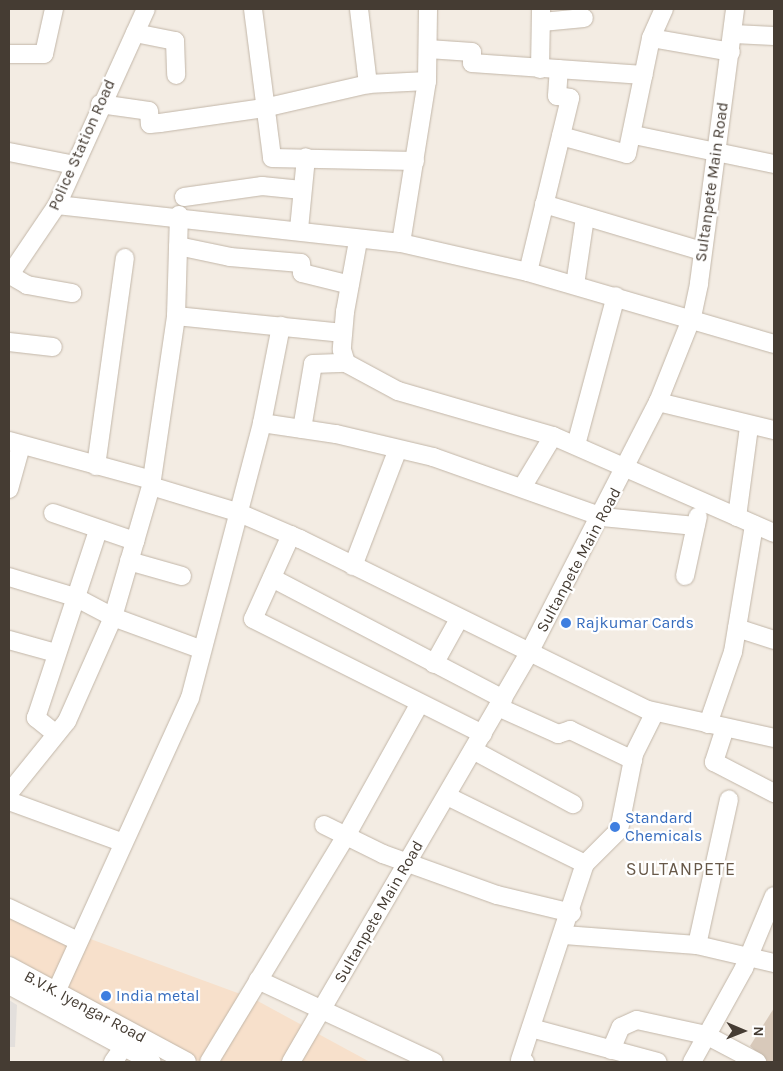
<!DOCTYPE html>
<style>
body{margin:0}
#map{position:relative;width:783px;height:1071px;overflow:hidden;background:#f3ece3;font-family:Karla,sans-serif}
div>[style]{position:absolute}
.commercial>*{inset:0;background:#f7e0cb}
.parking>*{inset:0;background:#e3dfdc}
.building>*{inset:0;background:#d8c9ba}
.roads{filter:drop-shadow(0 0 1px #c2b6a8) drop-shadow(0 0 1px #c2b6a8)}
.minor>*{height:18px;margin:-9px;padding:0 9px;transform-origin:9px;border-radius:9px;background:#fff}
.dots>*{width:14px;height:14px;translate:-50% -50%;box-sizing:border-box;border:2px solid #fff;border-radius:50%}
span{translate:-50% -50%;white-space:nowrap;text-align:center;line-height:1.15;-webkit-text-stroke:4.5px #fff;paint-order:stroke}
.street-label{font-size:16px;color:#453c33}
.shop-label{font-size:16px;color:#366cbe}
.left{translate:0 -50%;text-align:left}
.neighbourhood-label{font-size:18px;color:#685949;letter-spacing:1px}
.frame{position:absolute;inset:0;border:10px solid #453c33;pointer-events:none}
.north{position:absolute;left:718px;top:1006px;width:50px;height:50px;-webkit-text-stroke:4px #fff;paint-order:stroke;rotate:91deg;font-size:14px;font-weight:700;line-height:20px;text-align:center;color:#453c33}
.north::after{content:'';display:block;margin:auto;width:18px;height:22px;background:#453c33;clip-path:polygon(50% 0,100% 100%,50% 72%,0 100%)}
</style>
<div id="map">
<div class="commercial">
<div style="clip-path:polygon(9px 904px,55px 926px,254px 999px,370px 1062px,200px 1062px,9px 955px)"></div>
</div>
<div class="parking">
<div style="clip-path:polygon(9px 1000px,17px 1005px,15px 1047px,9px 1047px)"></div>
</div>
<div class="building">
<div style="clip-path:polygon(774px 1008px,774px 1062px,768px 1062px,750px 1046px)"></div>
</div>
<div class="roads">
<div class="minor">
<div style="left:253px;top:9px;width:150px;rotate:82.7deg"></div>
<div style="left:272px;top:158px;width:143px;rotate:1.2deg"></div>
<div style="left:359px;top:9px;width:76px;rotate:83.2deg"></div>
<div style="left:542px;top:22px;width:42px;rotate:-5.4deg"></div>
<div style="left:135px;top:33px;width:41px;rotate:11.3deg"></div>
<div style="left:175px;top:41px;width:34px;rotate:88deg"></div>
<div style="left:734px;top:34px;width:40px;rotate:2.9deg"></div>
<div style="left:651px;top:38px;width:81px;rotate:9.9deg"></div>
<div style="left:428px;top:49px;width:44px;rotate:3.9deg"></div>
<div style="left:472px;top:52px;width:11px;rotate:90deg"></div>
<div style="left:472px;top:63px;width:172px;rotate:4deg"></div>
<div style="left:9px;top:54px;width:35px"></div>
<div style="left:44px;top:54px;width:46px;rotate:-77.5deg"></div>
<div style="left:540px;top:69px;width:60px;rotate:-89deg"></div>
<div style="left:100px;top:104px;width:49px;rotate:8.1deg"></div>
<div style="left:149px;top:111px;width:13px;rotate:86deg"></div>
<div style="left:150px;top:124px;width:10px;rotate:-6deg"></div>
<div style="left:160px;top:123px;width:105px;rotate:-8.2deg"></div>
<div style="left:264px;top:108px;width:107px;rotate:-13deg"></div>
<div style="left:368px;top:84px;width:59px;rotate:-2.9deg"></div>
<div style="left:634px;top:135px;width:143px;rotate:11.7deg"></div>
<div style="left:561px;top:136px;width:68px;rotate:15.3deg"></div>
<div style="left:627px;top:154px;width:118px;rotate:-78.3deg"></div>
<div style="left:651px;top:38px;width:32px;rotate:-66deg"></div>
<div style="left:9px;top:152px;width:66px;rotate:11.3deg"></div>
<div style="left:184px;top:197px;width:79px;rotate:-8deg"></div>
<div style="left:262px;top:186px;width:40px;rotate:5.7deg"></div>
<div style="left:544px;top:204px;width:165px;rotate:16.6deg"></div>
<div style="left:57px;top:205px;width:346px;rotate:6.3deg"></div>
<div style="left:401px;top:243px;width:130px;rotate:12.9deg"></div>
<div style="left:528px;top:272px;width:256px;rotate:16.3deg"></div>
<div style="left:299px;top:229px;width:72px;rotate:-84.4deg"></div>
<div style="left:358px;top:241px;width:72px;rotate:100.4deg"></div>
<div style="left:345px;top:312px;width:38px;rotate:95deg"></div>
<div style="left:342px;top:350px;width:14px;rotate:73deg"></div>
<div style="left:346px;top:363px;width:59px;rotate:28.3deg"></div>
<div style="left:398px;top:391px;width:161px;rotate:16.2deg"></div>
<div style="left:553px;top:436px;width:241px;rotate:23.7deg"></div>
<div style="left:401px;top:243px;width:164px;rotate:-80.9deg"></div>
<div style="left:427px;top:81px;width:72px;rotate:-89.2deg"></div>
<div style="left:178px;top:246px;width:53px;rotate:11.9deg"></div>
<div style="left:230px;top:257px;width:71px;rotate:4.8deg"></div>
<div style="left:301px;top:263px;width:10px;rotate:84deg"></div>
<div style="left:302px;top:273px;width:49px;rotate:14deg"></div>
<div style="left:528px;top:272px;width:179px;rotate:-76.4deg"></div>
<div style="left:570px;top:98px;width:13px;rotate:-171deg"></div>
<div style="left:557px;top:96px;width:27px;rotate:-86deg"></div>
<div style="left:10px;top:275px;width:20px;rotate:30deg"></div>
<div style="left:27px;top:285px;width:46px;rotate:10.1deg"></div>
<div style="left:9px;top:276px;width:86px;rotate:-55.9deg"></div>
<div style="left:57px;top:205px;width:215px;rotate:-65.6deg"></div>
<div style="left:575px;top:285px;width:69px;rotate:-81.6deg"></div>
<div style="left:176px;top:316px;width:168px;rotate:5.8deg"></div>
<div style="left:9px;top:342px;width:44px;rotate:6.5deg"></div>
<div style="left:658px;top:402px;width:119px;rotate:13.6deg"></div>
<div style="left:262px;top:423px;width:75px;rotate:8.5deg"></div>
<div style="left:336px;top:434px;width:100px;rotate:13.3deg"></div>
<div style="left:433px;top:457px;width:179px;rotate:19.5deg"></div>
<div style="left:602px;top:517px;width:94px;rotate:5.5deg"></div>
<div style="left:302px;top:429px;width:66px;rotate:-80.4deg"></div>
<div style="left:313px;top:364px;width:33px;rotate:-2deg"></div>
<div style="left:9px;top:441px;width:148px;rotate:15.3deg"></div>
<div style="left:576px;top:445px;width:154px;rotate:-75deg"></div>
<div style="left:96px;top:466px;width:210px;rotate:-82.1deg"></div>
<div style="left:151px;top:486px;width:90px;rotate:16.8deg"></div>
<div style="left:237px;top:512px;width:69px;rotate:23.2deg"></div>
<div style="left:300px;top:539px;width:388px;rotate:26.2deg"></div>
<div style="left:648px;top:710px;width:129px;rotate:12.5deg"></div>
<div style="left:523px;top:486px;width:58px;rotate:-59deg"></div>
<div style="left:9px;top:489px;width:45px;rotate:-74.4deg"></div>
<div style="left:53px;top:513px;width:87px;rotate:18.9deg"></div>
<div style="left:737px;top:517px;width:91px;rotate:-82.4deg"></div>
<div style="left:291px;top:535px;width:92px;rotate:114.3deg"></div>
<div style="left:253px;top:619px;width:257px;rotate:26.6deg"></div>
<div style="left:129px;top:561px;width:55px;rotate:15.8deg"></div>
<div style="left:353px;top:566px;width:125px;rotate:-69deg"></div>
<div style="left:685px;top:576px;width:61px;rotate:-77.8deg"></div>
<div style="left:9px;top:577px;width:69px;rotate:16.9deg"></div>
<div style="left:75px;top:597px;width:43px;rotate:27.8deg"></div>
<div style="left:113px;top:617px;width:93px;rotate:20.2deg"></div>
<div style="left:272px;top:578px;width:261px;rotate:27.6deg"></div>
<div style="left:737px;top:628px;width:39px;rotate:18deg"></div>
<div style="left:9px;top:640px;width:49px;rotate:15.5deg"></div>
<div style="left:434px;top:664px;width:51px;rotate:-60.9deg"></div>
<div style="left:498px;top:707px;width:66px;rotate:24.2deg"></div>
<div style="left:558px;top:734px;width:13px;rotate:-18deg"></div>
<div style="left:570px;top:730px;width:70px;rotate:25.5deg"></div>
<div style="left:708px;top:724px;width:76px;rotate:-70.9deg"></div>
<div style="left:733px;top:652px;width:129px;rotate:-80.6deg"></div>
<div style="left:725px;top:728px;width:36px;rotate:108deg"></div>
<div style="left:714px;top:762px;width:68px;rotate:27.3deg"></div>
<div style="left:56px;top:734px;width:26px;rotate:-141deg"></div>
<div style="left:36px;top:718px;width:198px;rotate:-71.7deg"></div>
<div style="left:473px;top:750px;width:114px;rotate:28.4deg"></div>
<div style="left:9px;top:793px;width:92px;rotate:-51.1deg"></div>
<div style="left:67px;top:721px;width:114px;rotate:-66.1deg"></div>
<div style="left:113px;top:617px;width:136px;rotate:-73.8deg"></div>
<div style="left:151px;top:486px;width:172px;rotate:-81.6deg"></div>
<div style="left:176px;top:316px;width:101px;rotate:-88.3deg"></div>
<div style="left:447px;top:796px;width:154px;rotate:26.2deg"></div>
<div style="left:9px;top:801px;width:119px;rotate:20.1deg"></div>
<div style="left:324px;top:825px;width:66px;rotate:26.2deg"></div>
<div style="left:383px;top:854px;width:121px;rotate:19.8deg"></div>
<div style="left:497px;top:895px;width:77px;rotate:13.5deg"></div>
<div style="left:9px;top:908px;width:76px;rotate:25.6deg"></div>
<div style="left:564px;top:935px;width:133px;rotate:4.3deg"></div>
<div style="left:697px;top:945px;width:79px;rotate:13.2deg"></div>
<div style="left:697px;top:945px;width:149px;rotate:-77.6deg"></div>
<div style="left:9px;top:966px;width:202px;rotate:28.3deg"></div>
<div style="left:258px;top:980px;width:194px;rotate:25deg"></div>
<div style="left:9px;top:985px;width:162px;rotate:28.3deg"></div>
<div style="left:56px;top:992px;width:323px;rotate:-65.5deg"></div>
<div style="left:190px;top:698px;width:284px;rotate:-75.3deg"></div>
<div style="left:262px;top:423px;width:99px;rotate:-78.9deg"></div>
<div style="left:531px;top:1028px;width:131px;rotate:15deg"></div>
<div style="left:611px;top:1050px;width:25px;rotate:-67deg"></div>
<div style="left:621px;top:1027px;width:17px;rotate:-24deg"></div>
<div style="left:637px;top:1020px;width:71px;rotate:12.3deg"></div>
<div style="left:706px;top:1035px;width:58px;rotate:27.9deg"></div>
<div style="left:113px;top:1062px;width:29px;rotate:-55deg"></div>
<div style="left:209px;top:1062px;width:264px;rotate:-58.8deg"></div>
<div style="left:346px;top:836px;width:152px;rotate:-60.9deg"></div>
<div style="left:291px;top:1062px;width:478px;rotate:-59.8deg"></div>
<div style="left:531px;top:649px;width:278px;rotate:-62.8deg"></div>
<div style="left:658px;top:402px;width:92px;rotate:-68.2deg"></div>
<div style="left:692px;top:317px;width:35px;rotate:-78deg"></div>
<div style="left:699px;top:283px;width:276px;rotate:-82.5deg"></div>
<div style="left:525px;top:1062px;width:5px;rotate:-158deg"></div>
<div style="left:520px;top:1060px;width:206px;rotate:-71.7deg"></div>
<div style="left:585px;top:864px;width:48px;rotate:-45deg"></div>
<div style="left:619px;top:830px;width:77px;rotate:-78.8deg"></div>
<div style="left:634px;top:754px;width:47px;rotate:-63.4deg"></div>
<div style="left:692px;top:1062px;width:107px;rotate:-61deg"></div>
<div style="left:744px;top:968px;width:78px;rotate:-67.4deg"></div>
</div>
</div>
<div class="dots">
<div style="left:566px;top:623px;background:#3f7fe0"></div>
<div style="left:615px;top:827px;background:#3f7fe0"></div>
<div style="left:106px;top:996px;background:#3f7fe0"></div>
</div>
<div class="street-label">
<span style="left:82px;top:145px;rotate:-66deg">Police Station Road</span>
<span style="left:712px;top:182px;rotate:-82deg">Sultanpete Main Road</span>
<span style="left:579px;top:560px;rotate:-62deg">Sultanpete Main Road</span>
<span style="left:379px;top:912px;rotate:-60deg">Sultanpete Main Road</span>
<span style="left:85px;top:1007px;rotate:28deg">B.V.K. Iyengar Road</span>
</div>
<div class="shop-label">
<span class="left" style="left:576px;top:623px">Rajkumar Cards</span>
<span class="left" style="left:625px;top:827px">Standard<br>Chemicals</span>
<span class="left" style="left:116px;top:996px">India metal</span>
</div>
<div class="neighbourhood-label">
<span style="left:681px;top:869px">SULTANPETE</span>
</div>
<div class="frame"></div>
<div class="north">N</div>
</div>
